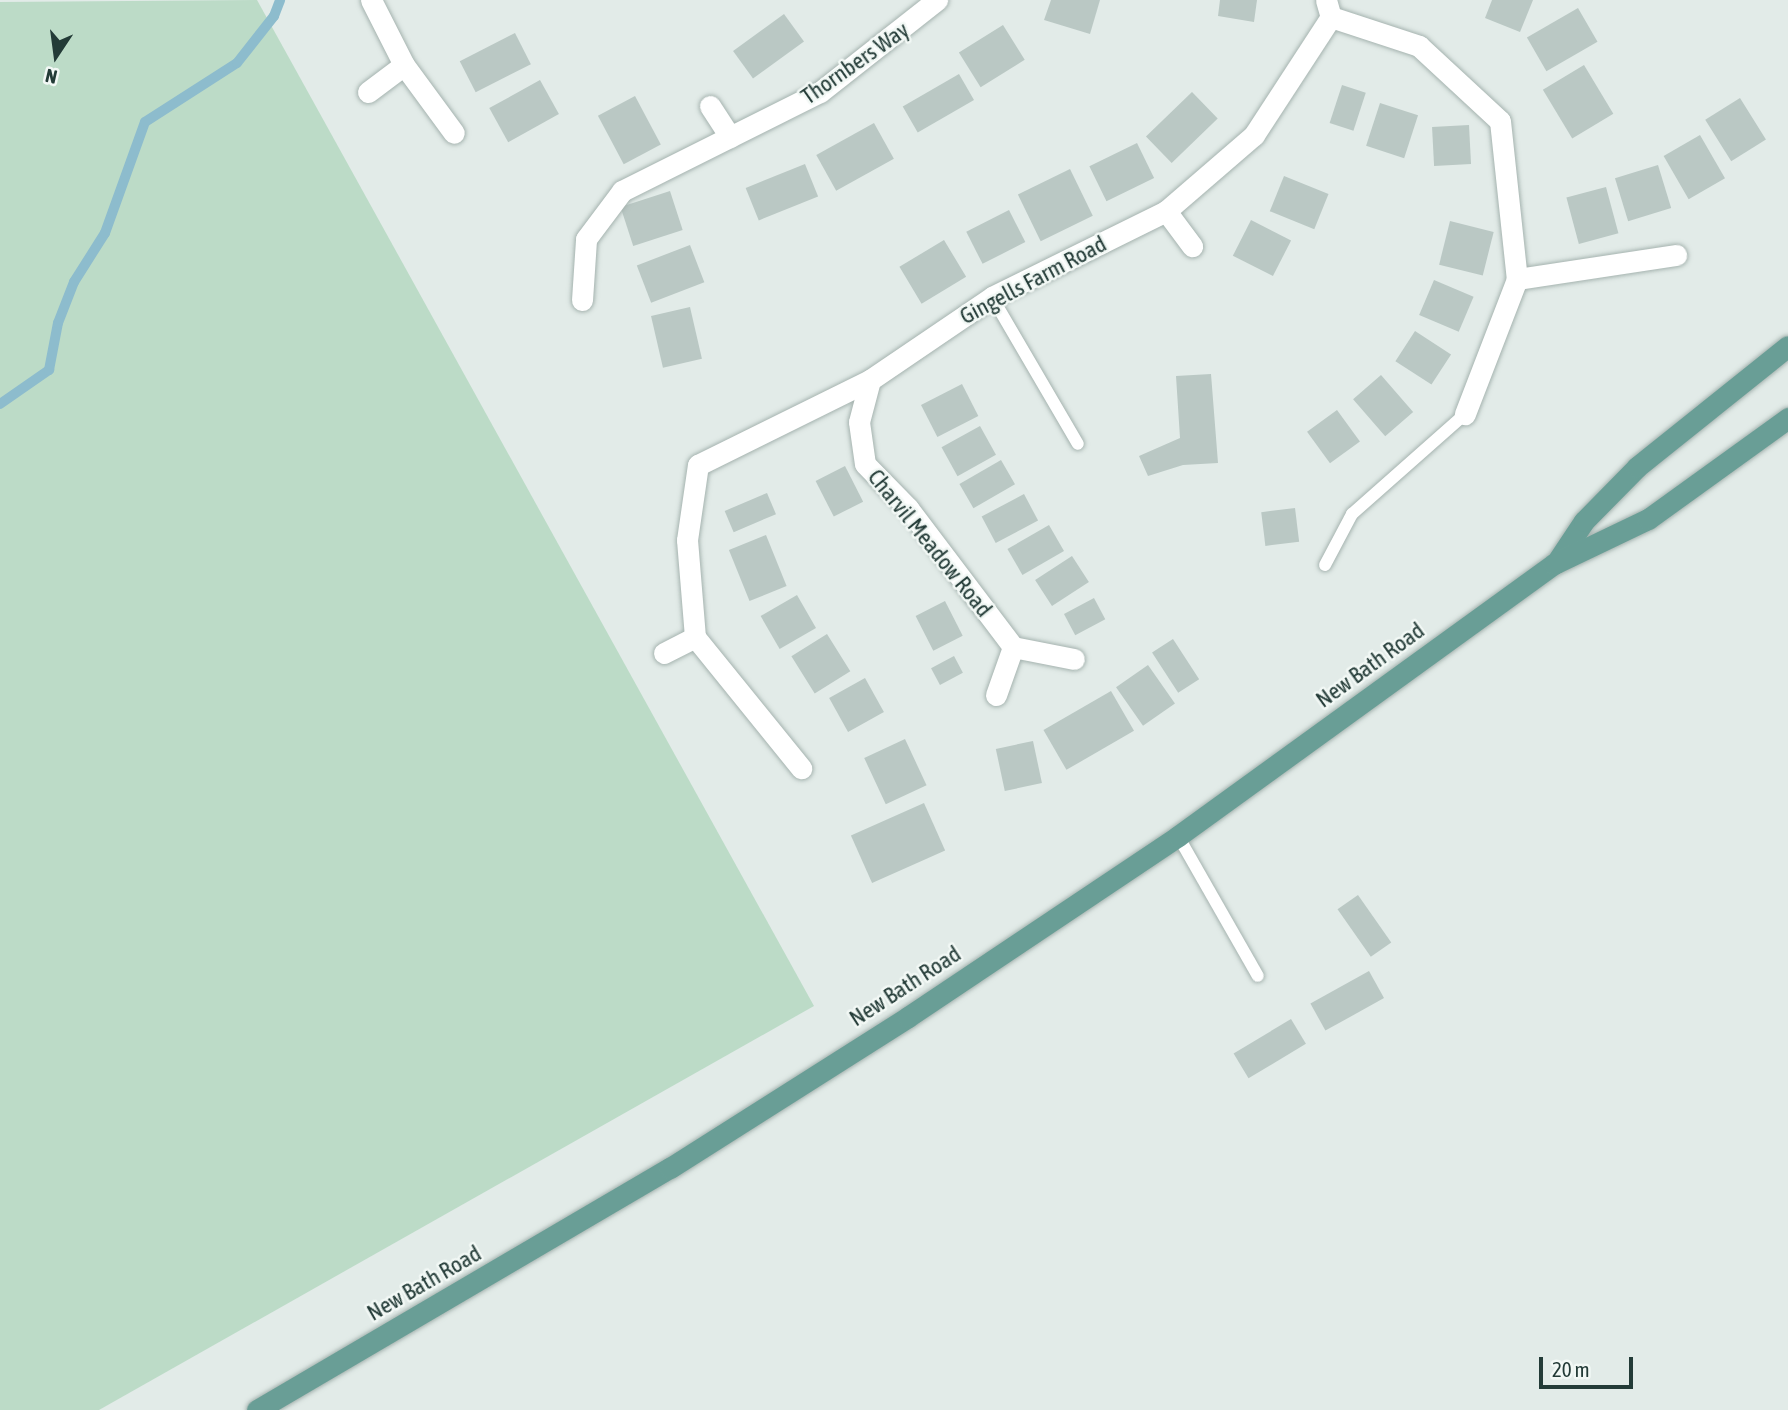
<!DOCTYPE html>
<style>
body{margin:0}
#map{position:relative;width:1788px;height:1410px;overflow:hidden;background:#e2ebe8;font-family:"Asap Condensed",sans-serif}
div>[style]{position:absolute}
.green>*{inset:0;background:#bcdbc7}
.stream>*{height:10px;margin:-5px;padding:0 5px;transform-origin:5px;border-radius:5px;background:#8dbccd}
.building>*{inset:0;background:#bac8c4;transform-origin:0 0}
.roads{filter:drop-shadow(0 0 2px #a5b3af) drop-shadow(0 0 2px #a5b3af)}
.service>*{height:12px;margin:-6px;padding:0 6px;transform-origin:6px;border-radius:6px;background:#fff}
.minor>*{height:21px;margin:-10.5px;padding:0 10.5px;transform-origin:10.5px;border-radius:10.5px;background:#fff}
.primary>*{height:21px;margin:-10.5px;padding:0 10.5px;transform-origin:10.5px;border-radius:10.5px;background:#699e96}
span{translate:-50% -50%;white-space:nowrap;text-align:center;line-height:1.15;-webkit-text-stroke:5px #f2f8f5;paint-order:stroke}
.street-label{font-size:23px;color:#233b37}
.north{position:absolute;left:21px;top:21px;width:70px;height:70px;-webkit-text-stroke:5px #f2f8f5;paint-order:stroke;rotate:193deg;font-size:19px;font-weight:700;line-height:28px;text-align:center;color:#233b37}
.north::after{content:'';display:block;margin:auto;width:24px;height:32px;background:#233b37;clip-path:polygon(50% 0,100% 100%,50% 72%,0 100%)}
.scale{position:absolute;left:1539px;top:1357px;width:94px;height:32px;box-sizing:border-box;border:4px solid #233b37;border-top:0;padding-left:9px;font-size:21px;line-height:24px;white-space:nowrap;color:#233b37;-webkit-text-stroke:5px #f2f8f5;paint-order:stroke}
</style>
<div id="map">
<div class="green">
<div style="clip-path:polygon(257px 0,814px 1006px,99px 1410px,0 1410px,0 2px)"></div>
</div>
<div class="stream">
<div style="left:0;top:404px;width:60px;rotate:-34.8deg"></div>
<div style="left:49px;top:370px;width:48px;rotate:-79.2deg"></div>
<div style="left:58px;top:323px;width:44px;rotate:-68.7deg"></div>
<div style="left:74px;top:282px;width:58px;rotate:-57.7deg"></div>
<div style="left:105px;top:233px;width:118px;rotate:-70.2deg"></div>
<div style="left:145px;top:122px;width:109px;rotate:-32.7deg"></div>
<div style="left:237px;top:63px;width:60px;rotate:-51.8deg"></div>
<div style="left:274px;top:16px;width:17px;rotate:-69deg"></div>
</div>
<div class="building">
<div style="clip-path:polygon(1051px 0,1100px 0,1090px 34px,1044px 20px)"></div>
<div style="clip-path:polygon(1220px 0,1257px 0,1254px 22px,1218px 16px)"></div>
<div style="clip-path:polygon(1492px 0,1533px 0,1520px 32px,1485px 18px)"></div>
<div style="left:1578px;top:8px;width:39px;height:59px;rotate:60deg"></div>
<div style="left:784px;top:14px;width:34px;height:63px;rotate:54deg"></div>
<div style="left:1003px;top:25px;width:41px;height:52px;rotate:58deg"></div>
<div style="left:515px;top:33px;width:35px;height:62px;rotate:63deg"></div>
<div style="left:1584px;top:65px;width:57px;height:48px;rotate:59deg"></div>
<div style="left:959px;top:74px;width:30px;height:65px;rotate:60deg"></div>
<div style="left:540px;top:80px;width:39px;height:58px;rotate:61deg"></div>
<div style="left:1342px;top:85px;width:25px;height:40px;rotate:18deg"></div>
<div style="left:1192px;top:92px;width:37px;height:64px;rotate:46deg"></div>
<div style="left:635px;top:96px;width:55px;height:42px;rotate:62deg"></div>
<div style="left:1740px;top:98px;width:49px;height:41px;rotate:58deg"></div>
<div style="left:1380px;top:103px;width:40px;height:45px;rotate:18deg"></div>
<div style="left:874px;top:123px;width:41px;height:66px;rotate:61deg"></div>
<div style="left:1469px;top:125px;width:39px;height:37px;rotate:87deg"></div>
<div style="left:1700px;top:135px;width:50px;height:42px;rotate:60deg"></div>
<div style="left:1137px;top:143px;width:39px;height:53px;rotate:64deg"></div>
<div style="left:805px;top:164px;width:35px;height:64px;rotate:68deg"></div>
<div style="left:1658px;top:165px;width:45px;height:45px;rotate:73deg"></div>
<div style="left:1070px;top:169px;width:52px;height:58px;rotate:64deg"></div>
<div style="left:1284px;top:176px;width:48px;height:38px;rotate:22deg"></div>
<div style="left:1606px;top:187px;width:48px;height:41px;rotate:75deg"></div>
<div style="left:670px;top:191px;width:41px;height:52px;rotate:72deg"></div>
<div style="left:1009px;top:210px;width:36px;height:48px;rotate:63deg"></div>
<div style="left:1251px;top:220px;width:45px;height:40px;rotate:27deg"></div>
<div style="left:1450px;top:221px;width:45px;height:45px;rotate:14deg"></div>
<div style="left:944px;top:240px;width:43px;height:52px;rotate:59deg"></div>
<div style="left:690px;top:245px;width:40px;height:57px;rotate:69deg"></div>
<div style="left:1434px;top:280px;width:43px;height:38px;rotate:23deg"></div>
<div style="left:690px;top:307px;width:53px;height:40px;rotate:77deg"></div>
<div style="left:1415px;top:331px;width:43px;height:36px;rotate:33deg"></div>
<div style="clip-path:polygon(1211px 374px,1218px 463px,1183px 465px,1148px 476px,1139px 456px,1180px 438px,1176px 376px)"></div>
<div style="left:1381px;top:375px;width:49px;height:37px;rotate:49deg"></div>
<div style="left:962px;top:384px;width:36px;height:46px;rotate:63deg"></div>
<div style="left:1337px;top:410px;width:39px;height:37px;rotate:54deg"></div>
<div style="left:980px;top:426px;width:33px;height:44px;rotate:61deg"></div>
<div style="left:1001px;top:460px;width:28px;height:48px;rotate:60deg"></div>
<div style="left:845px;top:466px;width:40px;height:33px;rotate:63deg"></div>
<div style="left:767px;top:493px;width:23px;height:46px;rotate:67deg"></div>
<div style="left:1024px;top:494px;width:30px;height:48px;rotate:62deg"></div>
<div style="left:1295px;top:508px;width:34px;height:34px;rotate:83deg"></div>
<div style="left:1049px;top:525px;width:30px;height:48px;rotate:60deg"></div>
<div style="left:766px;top:535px;width:55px;height:40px;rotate:68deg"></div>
<div style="left:1072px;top:556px;width:31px;height:44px;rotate:57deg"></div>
<div style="left:797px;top:595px;width:38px;height:42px;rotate:60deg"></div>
<div style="left:1094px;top:598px;width:24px;height:34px;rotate:62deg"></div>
<div style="left:945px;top:601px;width:39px;height:33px;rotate:63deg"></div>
<div style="left:827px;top:634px;width:44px;height:42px;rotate:58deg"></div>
<div style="left:1173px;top:639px;width:48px;height:25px;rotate:57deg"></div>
<div style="left:954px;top:656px;width:19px;height:26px;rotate:62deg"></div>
<div style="left:1148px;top:665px;width:47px;height:39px;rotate:55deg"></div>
<div style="left:865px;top:678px;width:39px;height:41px;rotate:61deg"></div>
<div style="left:1111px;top:691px;width:46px;height:78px;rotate:60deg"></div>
<div style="left:905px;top:739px;width:51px;height:45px;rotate:65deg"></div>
<div style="left:1033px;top:741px;width:43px;height:38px;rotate:78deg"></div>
<div style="left:924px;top:803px;width:52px;height:80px;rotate:66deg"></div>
<div style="left:1358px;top:895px;width:58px;height:25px;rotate:55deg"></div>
<div style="left:1369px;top:971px;width:31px;height:67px;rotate:61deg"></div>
<div style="left:1291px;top:1019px;width:29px;height:67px;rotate:59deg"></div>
</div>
<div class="roads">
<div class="service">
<div style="left:992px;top:297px;width:170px;rotate:59.7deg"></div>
<div style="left:1325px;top:565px;width:58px;rotate:-62.1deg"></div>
<div style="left:1352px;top:514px;width:151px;rotate:-41.5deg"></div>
<div style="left:1178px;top:836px;width:161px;rotate:60.3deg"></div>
</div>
<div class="minor">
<div style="left:371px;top:0;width:73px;rotate:63.1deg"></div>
<div style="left:404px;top:65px;width:84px;rotate:53.7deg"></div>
<div style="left:1326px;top:0;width:18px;rotate:74deg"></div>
<div style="left:1331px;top:17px;width:93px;rotate:18.2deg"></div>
<div style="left:1419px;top:46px;width:110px;rotate:42.8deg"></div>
<div style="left:1500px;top:121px;width:159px;rotate:83.9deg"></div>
<div style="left:1517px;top:279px;width:145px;rotate:111.1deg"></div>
<div style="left:368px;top:92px;width:45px;rotate:-36.9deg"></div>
<div style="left:710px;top:106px;width:37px;rotate:57deg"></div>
<div style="left:1166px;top:211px;width:44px;rotate:53.4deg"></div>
<div style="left:1517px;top:279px;width:161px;rotate:-8.6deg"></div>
<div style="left:582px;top:300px;width:61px;rotate:-86.2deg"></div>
<div style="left:586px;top:239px;width:60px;rotate:-53.1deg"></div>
<div style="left:622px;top:191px;width:221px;rotate:-26.6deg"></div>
<div style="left:820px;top:92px;width:149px;rotate:-38.2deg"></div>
<div style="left:870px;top:380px;width:148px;rotate:-34.2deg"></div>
<div style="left:992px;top:297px;width:194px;rotate:-26.3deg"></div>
<div style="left:1166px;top:211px;width:116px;rotate:-40.8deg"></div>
<div style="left:1254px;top:135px;width:141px;rotate:-56.9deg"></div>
<div style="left:695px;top:637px;width:169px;rotate:51deg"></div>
<div style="left:1013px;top:647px;width:62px;rotate:11.1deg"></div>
<div style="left:664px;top:653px;width:35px;rotate:-27deg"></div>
<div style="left:695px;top:637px;width:97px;rotate:-94.7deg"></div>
<div style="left:687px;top:540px;width:76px;rotate:-81.7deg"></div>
<div style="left:698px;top:465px;width:192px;rotate:-26.3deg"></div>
<div style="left:870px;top:380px;width:43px;rotate:104.7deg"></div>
<div style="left:859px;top:422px;width:42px;rotate:81.9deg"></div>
<div style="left:865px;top:464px;width:62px;rotate:45.7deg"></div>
<div style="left:908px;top:508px;width:174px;rotate:52.9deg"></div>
<div style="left:1013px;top:647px;width:51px;rotate:109.5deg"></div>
</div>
<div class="primary">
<div style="left:1556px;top:563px;width:50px;rotate:-56.3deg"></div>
<div style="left:1584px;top:521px;width:76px;rotate:-45.5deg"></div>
<div style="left:1637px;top:467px;width:193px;rotate:-38.7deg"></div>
<div style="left:257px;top:1410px;width:479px;rotate:-30.4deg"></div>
<div style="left:670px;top:1168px;width:282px;rotate:-32.4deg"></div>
<div style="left:908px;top:1017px;width:325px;rotate:-33.8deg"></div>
<div style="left:1178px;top:836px;width:464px;rotate:-35.9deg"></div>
<div style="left:1554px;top:564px;width:104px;rotate:-25.6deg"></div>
<div style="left:1648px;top:519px;width:173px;rotate:-35.8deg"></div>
</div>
</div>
<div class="street-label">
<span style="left:855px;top:63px;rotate:-35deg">Thornbers Way</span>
<span style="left:1033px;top:280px;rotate:-28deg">Gingells Farm Road</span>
<span style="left:930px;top:543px;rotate:51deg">Charvil Meadow Road</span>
<span style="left:1370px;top:665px;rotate:-36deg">New Bath Road</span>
<span style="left:905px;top:986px;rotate:-33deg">New Bath Road</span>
<span style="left:424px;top:1283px;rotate:-30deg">New Bath Road</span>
</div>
<div class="north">N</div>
<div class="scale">20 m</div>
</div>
